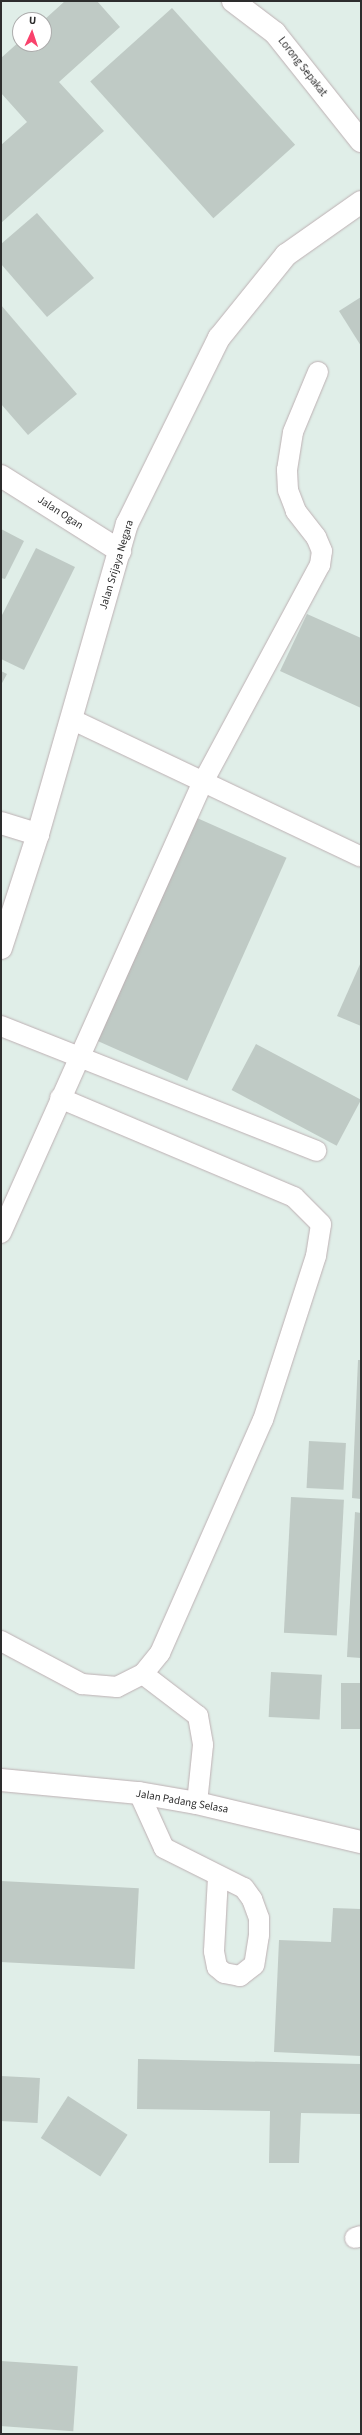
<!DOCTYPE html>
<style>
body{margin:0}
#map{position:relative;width:362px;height:2435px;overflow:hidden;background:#e0eee8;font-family:"Source Sans 3",sans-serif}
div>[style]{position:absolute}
.building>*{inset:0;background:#bfcac5;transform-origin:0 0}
.roads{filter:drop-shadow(0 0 1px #bdb0b3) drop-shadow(0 0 1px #bdb0b3)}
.lane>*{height:20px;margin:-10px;padding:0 10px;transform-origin:10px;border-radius:10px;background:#fff}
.street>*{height:22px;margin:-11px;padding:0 11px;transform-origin:11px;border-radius:11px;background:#fff}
.secondary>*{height:22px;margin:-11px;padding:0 11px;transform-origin:11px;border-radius:11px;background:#fff}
span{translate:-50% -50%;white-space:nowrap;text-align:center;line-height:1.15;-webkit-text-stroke:4px #fff;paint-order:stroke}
.street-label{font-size:11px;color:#2d2d2d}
.frame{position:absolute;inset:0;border:2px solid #2d2d2d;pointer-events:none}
.north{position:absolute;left:12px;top:12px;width:40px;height:40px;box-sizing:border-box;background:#fff;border:1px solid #ababab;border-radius:50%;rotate:3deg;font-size:11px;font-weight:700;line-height:16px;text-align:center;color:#2d2d2d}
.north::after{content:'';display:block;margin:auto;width:14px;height:18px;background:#f9426c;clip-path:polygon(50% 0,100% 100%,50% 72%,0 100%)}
</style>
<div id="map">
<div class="building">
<div style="clip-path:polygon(65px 1px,97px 1px,120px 27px,59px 82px,104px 131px,1px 223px,1px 145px,27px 122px,1px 93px,1px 58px,20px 41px,44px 44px,44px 20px)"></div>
<div style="left:172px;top:8px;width:184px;height:110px;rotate:48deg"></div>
<div style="clip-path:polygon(37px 213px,94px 278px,47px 317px,1px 264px,1px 244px)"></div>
<div style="clip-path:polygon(361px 297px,361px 346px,339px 311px)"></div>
<div style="clip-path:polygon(1px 305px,77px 394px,28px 435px,1px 404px)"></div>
<div style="clip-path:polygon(1px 529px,24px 541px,5px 579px,1px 578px)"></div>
<div style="clip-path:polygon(36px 548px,75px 567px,24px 670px,1px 659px,1px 617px)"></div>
<div style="clip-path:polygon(307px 614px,361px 638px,361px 708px,280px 671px)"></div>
<div style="clip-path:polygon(1px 671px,7px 674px,1px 685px)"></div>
<div style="left:197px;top:818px;width:98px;height:244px;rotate:24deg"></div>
<div style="clip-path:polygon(361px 962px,361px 1026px,337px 1016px)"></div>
<div style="left:256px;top:1044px;width:119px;height:52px;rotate:28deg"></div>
<div style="clip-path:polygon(358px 1360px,361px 1360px,361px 1499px,352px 1498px)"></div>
<div style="left:309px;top:1441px;width:37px;height:47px;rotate:3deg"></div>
<div style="left:291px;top:1497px;width:53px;height:136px;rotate:3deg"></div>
<div style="clip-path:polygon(355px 1512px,361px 1513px,361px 1658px,347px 1657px)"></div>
<div style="left:271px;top:1672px;width:51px;height:45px;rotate:3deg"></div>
<div style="left:341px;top:1683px;width:20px;height:46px"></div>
<div style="left:1px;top:1881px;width:138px;height:81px;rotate:3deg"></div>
<div style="clip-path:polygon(333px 1908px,361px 1909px,361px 2056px,274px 2052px,279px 1940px,331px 1942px)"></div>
<div style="clip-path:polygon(138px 2059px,361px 2064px,361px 2114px,301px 2113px,299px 2163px,269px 2163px,270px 2111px,137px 2109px)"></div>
<div style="left:1px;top:2076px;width:39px;height:45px;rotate:3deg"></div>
<div style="left:68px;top:2096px;width:71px;height:50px;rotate:33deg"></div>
<div style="left:1px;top:2361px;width:77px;height:65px;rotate:4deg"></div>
</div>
<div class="roads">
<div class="lane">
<div style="left:71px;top:719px;width:321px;rotate:25.4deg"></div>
<div style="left:1px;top:1026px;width:339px;rotate:21.6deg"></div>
<div style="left:1px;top:1233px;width:494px;rotate:-65.9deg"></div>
<div style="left:203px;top:782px;width:247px;rotate:-61.7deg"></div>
<div style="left:320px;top:565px;width:14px;rotate:-82deg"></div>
<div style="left:322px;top:551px;width:15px;rotate:-113deg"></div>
<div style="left:316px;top:537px;width:33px;rotate:-128deg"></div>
<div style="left:296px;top:511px;width:22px;rotate:-111deg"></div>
<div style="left:288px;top:490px;width:20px;rotate:-93deg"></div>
<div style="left:287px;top:470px;width:38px;rotate:-81deg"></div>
<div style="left:293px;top:432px;width:65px;rotate:-67.4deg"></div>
<div style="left:1px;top:1641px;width:92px;rotate:28deg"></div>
<div style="left:82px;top:1684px;width:35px;rotate:5deg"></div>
<div style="left:117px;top:1687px;width:29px;rotate:-27deg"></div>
<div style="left:143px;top:1674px;width:27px;rotate:-51deg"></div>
<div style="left:160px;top:1653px;width:255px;rotate:-66.2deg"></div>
<div style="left:263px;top:1420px;width:172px;rotate:-72.1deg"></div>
<div style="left:316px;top:1256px;width:32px;rotate:-81deg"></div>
<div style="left:321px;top:1224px;width:38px;rotate:-135deg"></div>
<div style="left:294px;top:1197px;width:254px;rotate:-157.1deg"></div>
<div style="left:143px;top:1674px;width:69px;rotate:37.4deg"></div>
<div style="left:198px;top:1716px;width:29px;rotate:80deg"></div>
<div style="left:203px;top:1745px;width:58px;rotate:95.9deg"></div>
<div style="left:139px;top:1793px;width:60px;rotate:65.6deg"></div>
<div style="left:164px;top:1848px;width:89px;rotate:26.6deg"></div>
<div style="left:244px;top:1888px;width:14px;rotate:54deg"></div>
<div style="left:252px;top:1899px;width:20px;rotate:70deg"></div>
<div style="left:259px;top:1918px;width:17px;rotate:90deg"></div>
<div style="left:259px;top:1935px;width:30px;rotate:99deg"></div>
<div style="left:254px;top:1965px;width:18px;rotate:142deg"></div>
<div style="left:240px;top:1976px;width:16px;rotate:-169deg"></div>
<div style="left:224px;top:1973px;width:9px;rotate:-139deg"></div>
<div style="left:217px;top:1967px;width:16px;rotate:-101deg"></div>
<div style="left:214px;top:1951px;width:75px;rotate:-86.9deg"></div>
<div style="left:355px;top:2238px;width:6px;rotate:-18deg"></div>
</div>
<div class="street">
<div style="left:233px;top:1px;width:53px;rotate:37.3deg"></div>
<div style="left:275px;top:33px;width:138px;rotate:51.5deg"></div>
<div style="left:1px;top:823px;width:39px;rotate:17deg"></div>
</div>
<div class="secondary">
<div style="left:1px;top:476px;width:141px;rotate:32.2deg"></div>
<div style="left:1px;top:948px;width:120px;rotate:-72deg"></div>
<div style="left:38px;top:834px;width:323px;rotate:-74deg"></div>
<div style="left:127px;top:524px;width:208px;rotate:-63.7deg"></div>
<div style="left:219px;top:338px;width:107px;rotate:-51.1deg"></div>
<div style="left:286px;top:255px;width:92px;rotate:-35.2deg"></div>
<div style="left:1px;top:1780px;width:139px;rotate:5.4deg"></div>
<div style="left:139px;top:1793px;width:59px;rotate:9.8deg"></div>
<div style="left:197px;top:1803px;width:169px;rotate:13.4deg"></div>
</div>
</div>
<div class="street-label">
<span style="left:302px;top:67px;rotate:52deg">Lorong Sepakat</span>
<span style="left:60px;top:513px;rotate:33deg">Jalan Ogan</span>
<span style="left:117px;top:565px;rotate:-73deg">Jalan Srijaya Negara</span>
<span style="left:182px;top:1802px;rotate:10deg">Jalan Padang Selasa</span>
</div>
<div class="frame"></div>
<div class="north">U</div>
</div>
